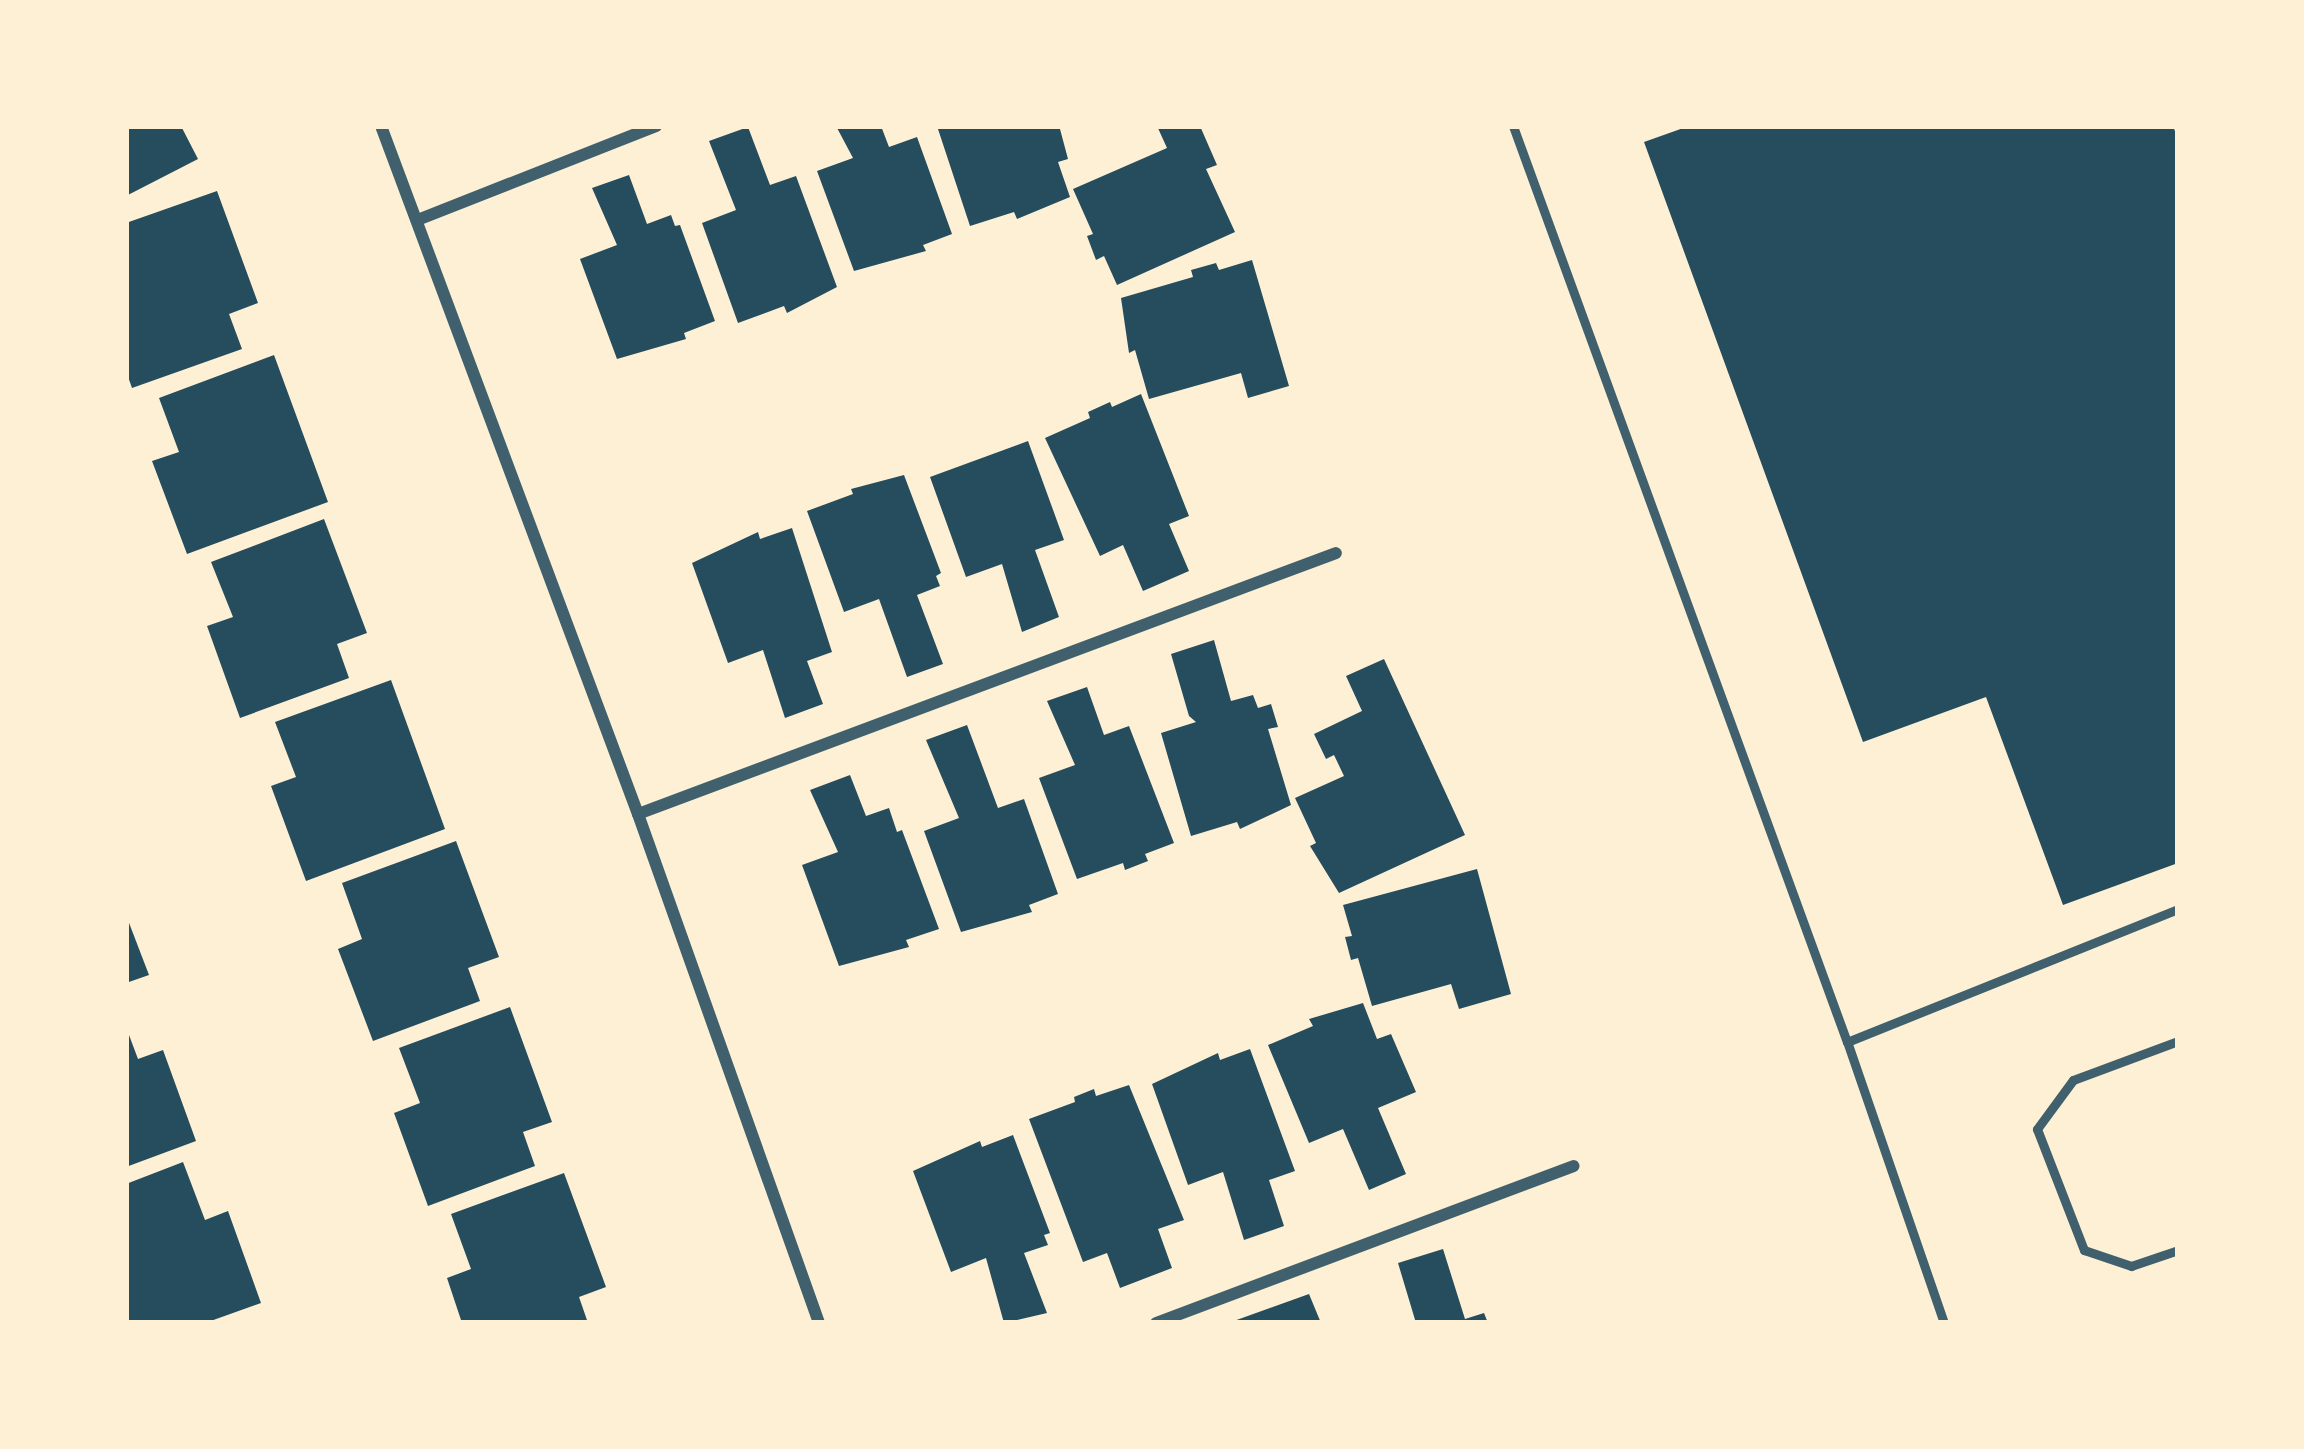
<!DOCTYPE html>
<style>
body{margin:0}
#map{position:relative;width:2304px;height:1449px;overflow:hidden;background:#fdf0d5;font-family:Quicksand,sans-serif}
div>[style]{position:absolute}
.building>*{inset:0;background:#264d5e}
.service>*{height:9px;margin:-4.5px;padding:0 4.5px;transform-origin:4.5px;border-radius:4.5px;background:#3f606c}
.minor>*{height:12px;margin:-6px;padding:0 6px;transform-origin:6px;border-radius:6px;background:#3f606c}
span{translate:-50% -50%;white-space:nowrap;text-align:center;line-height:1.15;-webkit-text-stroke:10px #fdf0d5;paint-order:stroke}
.frame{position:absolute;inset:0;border:129px solid #fdf0d5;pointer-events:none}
</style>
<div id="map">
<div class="building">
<div style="clip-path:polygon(126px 126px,181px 126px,198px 159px,126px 196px)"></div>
<div style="clip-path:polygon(836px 126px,881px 126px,889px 147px,917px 137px,952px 234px,923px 245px,926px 251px,854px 271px,817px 171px,853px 158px)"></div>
<div style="clip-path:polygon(937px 126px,1060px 129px,1068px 159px,1058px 162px,1070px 197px,1017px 219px,1014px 212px,970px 226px)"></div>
<div style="clip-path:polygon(1157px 126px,1200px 126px,1217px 165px,1206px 169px,1235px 232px,1117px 285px,1104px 256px,1096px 260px,1087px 236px,1093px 234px,1073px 189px,1167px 148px)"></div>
<div style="clip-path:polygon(1689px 126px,2173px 126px,2178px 139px,2178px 863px,2063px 905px,1986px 697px,1863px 742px,1644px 142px)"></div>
<div style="clip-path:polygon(748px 127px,770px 185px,796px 176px,837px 287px,787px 313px,784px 306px,738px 323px,702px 223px,736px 210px,709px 141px)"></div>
<div style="clip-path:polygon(629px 175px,647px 224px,671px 215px,675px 226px,680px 225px,715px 321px,684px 333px,686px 339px,617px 359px,580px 259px,617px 245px,592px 188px)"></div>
<div style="clip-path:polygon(217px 191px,258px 303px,229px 314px,242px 349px,132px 388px,126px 371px,126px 223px)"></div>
<div style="clip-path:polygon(1252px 260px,1289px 386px,1248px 398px,1241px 373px,1149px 399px,1135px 350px,1129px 353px,1121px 298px,1193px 277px,1191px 270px,1216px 263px,1219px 270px)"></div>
<div style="clip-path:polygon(274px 355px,328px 502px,187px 554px,152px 461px,179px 452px,159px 398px)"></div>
<div style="clip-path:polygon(1141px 394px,1189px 516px,1169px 524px,1189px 571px,1143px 591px,1123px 545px,1100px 556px,1045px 438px,1090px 418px,1088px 412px,1110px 402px,1112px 407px)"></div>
<div style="clip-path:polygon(1028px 441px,1064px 540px,1035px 550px,1059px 617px,1022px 632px,1002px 564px,966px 577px,930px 477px)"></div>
<div style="clip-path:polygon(904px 475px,941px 573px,936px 576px,940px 586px,917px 595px,943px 664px,907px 677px,879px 599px,844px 612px,807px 511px,853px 494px,851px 489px)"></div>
<div style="clip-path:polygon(324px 519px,367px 633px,337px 644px,349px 678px,240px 718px,207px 626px,233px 617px,211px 562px)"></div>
<div style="clip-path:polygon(792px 528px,832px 652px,807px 661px,823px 704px,785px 718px,763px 650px,728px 663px,692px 563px,758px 532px,760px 539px)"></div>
<div style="clip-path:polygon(1214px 640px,1231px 701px,1253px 695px,1258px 708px,1271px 704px,1278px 727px,1268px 729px,1291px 805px,1240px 829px,1237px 822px,1191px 836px,1161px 733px,1196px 722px,1189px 716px,1171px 654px)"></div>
<div style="clip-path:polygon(1384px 659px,1465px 835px,1339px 893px,1310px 846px,1316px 843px,1295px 798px,1344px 776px,1334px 755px,1326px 759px,1314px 734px,1362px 711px,1346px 676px)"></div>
<div style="clip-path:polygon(391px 680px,445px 829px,306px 881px,271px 786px,296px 777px,275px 722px)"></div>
<div style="clip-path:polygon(1087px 687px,1104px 735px,1129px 726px,1174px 843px,1145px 854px,1148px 861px,1125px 870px,1123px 863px,1077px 879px,1039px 778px,1075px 765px,1047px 701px)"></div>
<div style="clip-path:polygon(967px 725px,998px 808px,1024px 799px,1058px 894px,1029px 905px,1032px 912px,961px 932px,924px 831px,959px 818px,926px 740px)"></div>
<div style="clip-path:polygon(850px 775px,866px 816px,889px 808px,897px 832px,902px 830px,939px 929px,906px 940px,909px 947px,839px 966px,802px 865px,838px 852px,810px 790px)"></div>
<div style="clip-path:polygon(456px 841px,499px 957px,468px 968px,480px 1001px,373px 1041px,338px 949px,362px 939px,342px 883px)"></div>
<div style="clip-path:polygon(1477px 869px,1511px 994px,1459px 1009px,1451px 984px,1372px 1006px,1358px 958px,1351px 960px,1345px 937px,1352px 936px,1343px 905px)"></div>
<div style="clip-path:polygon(126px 915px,149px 975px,126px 983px)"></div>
<div style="clip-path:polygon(1363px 1003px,1377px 1039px,1391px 1034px,1416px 1092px,1378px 1108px,1406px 1174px,1369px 1190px,1343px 1129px,1309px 1143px,1268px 1045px,1313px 1026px,1309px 1019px)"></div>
<div style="clip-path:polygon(510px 1007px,552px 1122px,523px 1132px,535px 1166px,428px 1206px,394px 1113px,420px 1103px,399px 1048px)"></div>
<div style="clip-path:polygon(126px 1027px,138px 1059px,163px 1050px,196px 1141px,126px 1167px)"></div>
<div style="clip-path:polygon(1250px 1049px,1295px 1171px,1269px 1180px,1284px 1226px,1244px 1240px,1223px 1172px,1188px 1185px,1152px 1084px,1218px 1053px,1220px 1060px)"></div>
<div style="clip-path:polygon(1129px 1085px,1184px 1220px,1158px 1229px,1172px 1268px,1120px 1288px,1107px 1253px,1083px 1262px,1029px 1119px,1075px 1102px,1074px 1097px,1094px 1089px,1096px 1096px)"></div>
<div style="clip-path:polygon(1013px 1135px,1050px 1233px,1044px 1235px,1048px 1245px,1024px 1253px,1047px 1313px,1004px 1323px,986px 1258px,951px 1272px,913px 1171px,980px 1141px,982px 1147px)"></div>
<div style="clip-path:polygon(183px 1162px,205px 1220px,228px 1211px,261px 1303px,205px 1323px,126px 1323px,126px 1184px)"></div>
<div style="clip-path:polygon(564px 1173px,606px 1287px,579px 1297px,588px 1323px,462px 1323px,447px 1278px,471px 1269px,451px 1214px)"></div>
<div style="clip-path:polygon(1443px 1249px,1465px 1319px,1484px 1313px,1488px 1323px,1416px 1323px,1398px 1263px)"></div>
<div style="clip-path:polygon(1309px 1294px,1321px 1323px,1231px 1323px,1231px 1322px)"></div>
</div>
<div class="service">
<div style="left:1513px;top:126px;width:975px;rotate:69.97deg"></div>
<div style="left:2178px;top:1041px;width:112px;rotate:159.6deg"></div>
<div style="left:2073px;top:1080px;width:61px;rotate:126.3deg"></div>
<div style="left:2037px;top:1129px;width:130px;rotate:68.8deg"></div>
<div style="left:2084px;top:1250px;width:50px;rotate:18.8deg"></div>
<div style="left:2131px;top:1266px;width:50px;rotate:-18.8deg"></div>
<div style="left:1944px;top:1323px;width:297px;rotate:-109deg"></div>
<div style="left:1847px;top:1042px;width:357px;rotate:-21.9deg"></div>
</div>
<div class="minor">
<div style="left:381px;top:126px;width:734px;rotate:69.52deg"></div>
<div style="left:638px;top:814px;width:540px;rotate:70.42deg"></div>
<div style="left:420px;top:219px;width:254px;rotate:-21.5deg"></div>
<div style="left:638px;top:814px;width:745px;rotate:-20.5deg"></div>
<div style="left:1156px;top:1323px;width:446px;rotate:-20.6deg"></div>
</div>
<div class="frame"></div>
</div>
